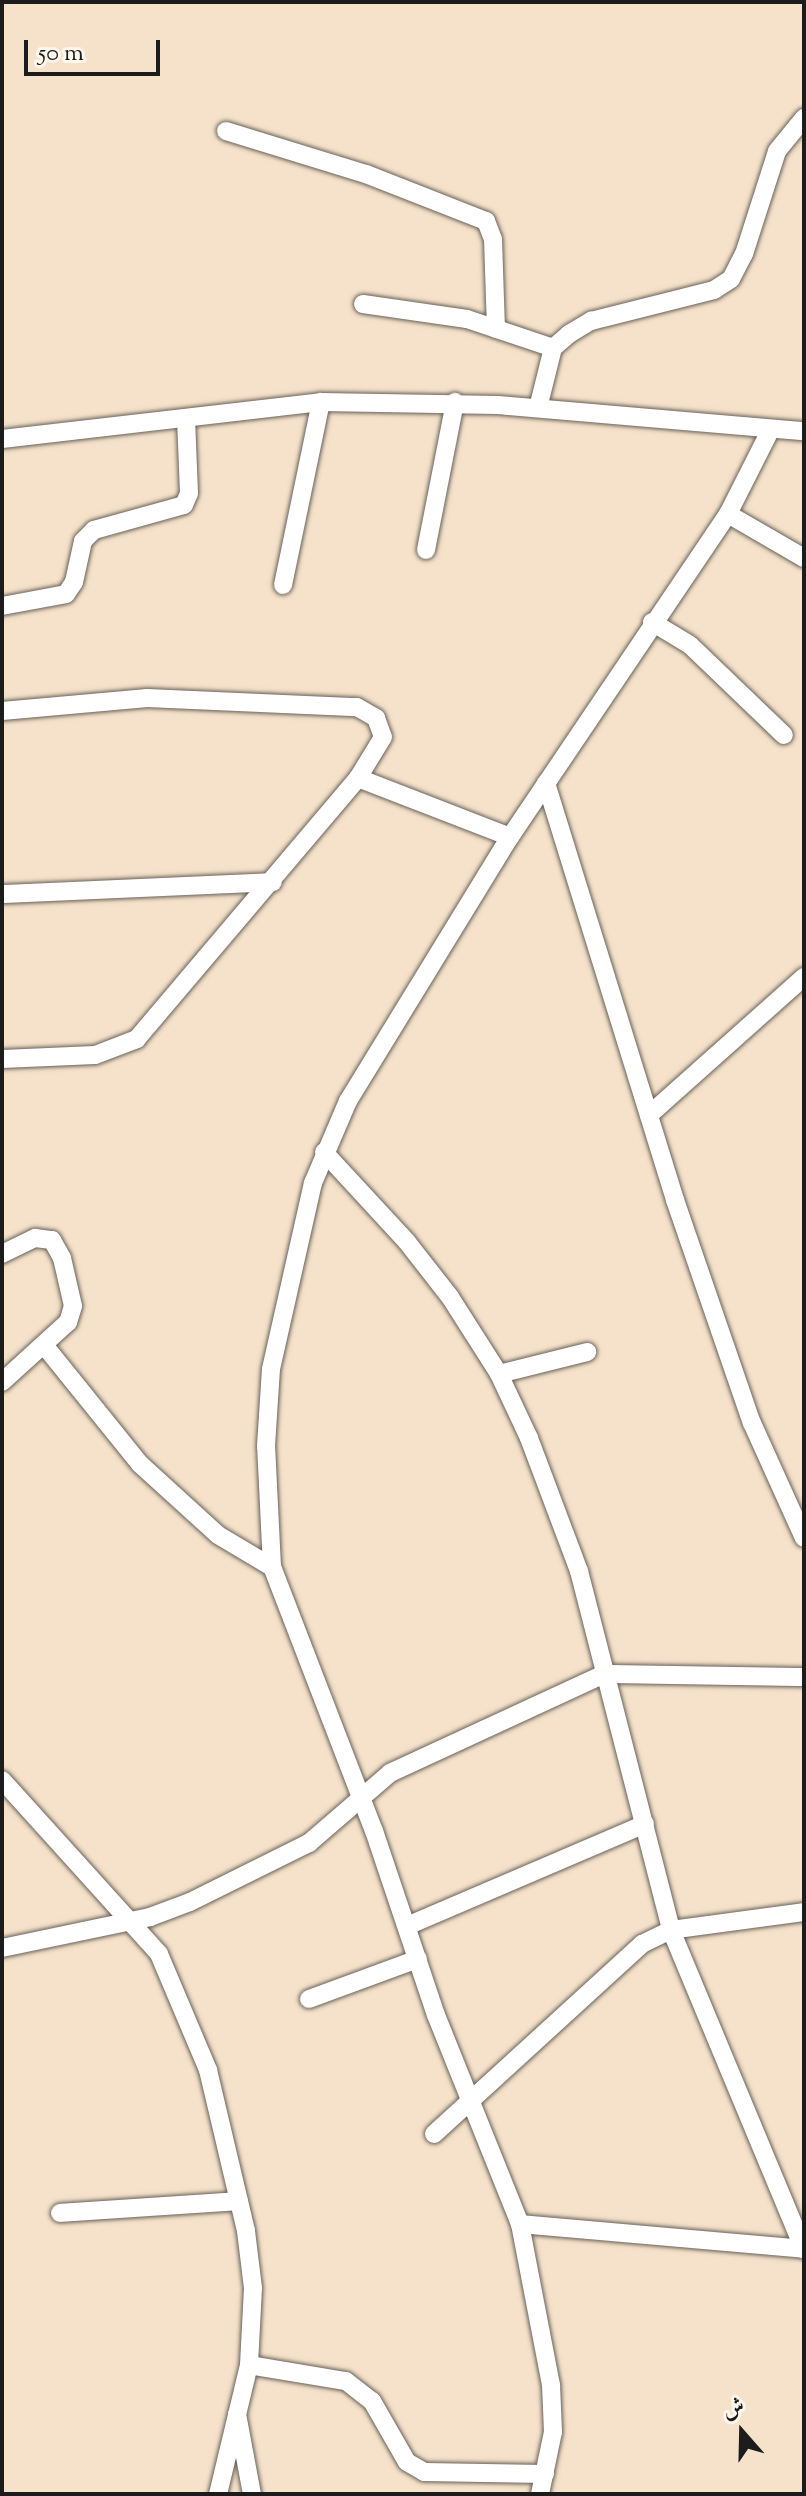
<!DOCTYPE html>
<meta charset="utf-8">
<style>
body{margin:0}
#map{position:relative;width:806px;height:2496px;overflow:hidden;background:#f6e2ca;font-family:"Sorts Mill Goudy",Amiri,serif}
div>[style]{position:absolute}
.roads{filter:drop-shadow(0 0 2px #686159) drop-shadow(0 0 2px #686159)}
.minor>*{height:18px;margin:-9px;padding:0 9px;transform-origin:9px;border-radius:9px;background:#fff}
span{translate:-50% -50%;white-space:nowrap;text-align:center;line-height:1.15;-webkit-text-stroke:6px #fbf7ec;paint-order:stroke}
.frame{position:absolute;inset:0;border:4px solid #1c1c1c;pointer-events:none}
.north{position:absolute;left:702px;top:2392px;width:80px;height:80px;-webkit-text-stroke:6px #fbf7ec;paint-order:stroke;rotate:340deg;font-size:22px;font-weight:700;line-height:32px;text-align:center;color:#1c1c1c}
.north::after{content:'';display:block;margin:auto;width:28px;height:36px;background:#1c1c1c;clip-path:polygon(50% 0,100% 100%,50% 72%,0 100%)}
.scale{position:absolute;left:24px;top:40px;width:136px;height:36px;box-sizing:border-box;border:4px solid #1c1c1c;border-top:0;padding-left:10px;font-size:24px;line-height:28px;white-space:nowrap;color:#1c1c1c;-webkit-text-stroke:6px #fbf7ec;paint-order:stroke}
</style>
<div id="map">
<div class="roads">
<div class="minor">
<div style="left:226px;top:131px;width:146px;rotate:17.1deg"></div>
<div style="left:366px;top:174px;width:129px;rotate:21.4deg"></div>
<div style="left:486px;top:221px;width:19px;rotate:69deg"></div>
<div style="left:493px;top:239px;width:90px;rotate:88.1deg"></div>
<div style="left:363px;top:304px;width:105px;rotate:8.2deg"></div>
<div style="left:467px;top:319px;width:91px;rotate:18.6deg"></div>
<div style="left:538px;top:408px;width:62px;rotate:-76deg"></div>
<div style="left:553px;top:348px;width:21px;rotate:-41deg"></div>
<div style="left:569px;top:334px;width:26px;rotate:-31deg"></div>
<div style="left:591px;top:321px;width:127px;rotate:-14.1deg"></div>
<div style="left:714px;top:290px;width:20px;rotate:-33deg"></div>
<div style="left:731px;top:279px;width:28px;rotate:-63deg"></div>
<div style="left:744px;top:254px;width:108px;rotate:-72.2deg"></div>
<div style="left:777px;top:151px;width:43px;rotate:-50.7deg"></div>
<div style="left:2px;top:439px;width:321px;rotate:-6.6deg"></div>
<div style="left:321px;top:402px;width:177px;rotate:1deg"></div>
<div style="left:498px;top:405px;width:307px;rotate:4.9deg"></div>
<div style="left:728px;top:514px;width:88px;rotate:30.1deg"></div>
<div style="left:426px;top:550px;width:151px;rotate:-78.9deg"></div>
<div style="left:283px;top:585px;width:187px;rotate:-78.3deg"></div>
<div style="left:2px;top:606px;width:65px;rotate:-10.6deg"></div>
<div style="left:66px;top:594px;width:14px;rotate:-56deg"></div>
<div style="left:74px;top:582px;width:42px;rotate:-77.6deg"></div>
<div style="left:83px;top:541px;width:16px;rotate:-45deg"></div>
<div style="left:94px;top:530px;width:93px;rotate:-15.5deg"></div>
<div style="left:184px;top:505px;width:13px;rotate:-67deg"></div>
<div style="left:189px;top:493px;width:74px;rotate:-92.3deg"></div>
<div style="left:652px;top:622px;width:44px;rotate:31.2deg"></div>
<div style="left:690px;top:645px;width:130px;rotate:43.8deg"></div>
<div style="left:2px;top:711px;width:146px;rotate:-5.1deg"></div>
<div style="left:147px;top:698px;width:210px;rotate:2.5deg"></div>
<div style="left:357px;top:707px;width:22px;rotate:30deg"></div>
<div style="left:376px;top:718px;width:20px;rotate:70deg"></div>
<div style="left:383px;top:737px;width:48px;rotate:121.4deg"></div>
<div style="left:358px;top:778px;width:342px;rotate:130.3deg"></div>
<div style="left:137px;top:1039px;width:45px;rotate:159.1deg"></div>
<div style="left:95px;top:1055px;width:93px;rotate:177.5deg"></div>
<div style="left:358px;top:778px;width:163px;rotate:21.2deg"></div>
<div style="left:546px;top:783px;width:436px;rotate:72.8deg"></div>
<div style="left:675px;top:1200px;width:236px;rotate:71deg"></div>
<div style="left:752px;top:1423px;width:126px;rotate:65.7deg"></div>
<div style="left:2px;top:894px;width:271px;rotate:-2.5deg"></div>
<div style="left:649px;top:1115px;width:208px;rotate:-41.7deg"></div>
<div style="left:324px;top:1152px;width:122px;rotate:47.3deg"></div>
<div style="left:407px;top:1242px;width:70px;rotate:52deg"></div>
<div style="left:450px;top:1297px;width:91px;rotate:57.5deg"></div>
<div style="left:499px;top:1374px;width:71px;rotate:64.9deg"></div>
<div style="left:529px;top:1438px;width:142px;rotate:69.4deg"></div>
<div style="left:579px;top:1571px;width:371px;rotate:75.6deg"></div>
<div style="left:671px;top:1930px;width:346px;rotate:67.4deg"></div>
<div style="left:2px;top:1254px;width:37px;rotate:-26deg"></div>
<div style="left:35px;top:1238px;width:17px;rotate:7deg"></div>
<div style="left:52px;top:1240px;width:21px;rotate:61deg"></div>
<div style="left:62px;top:1258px;width:49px;rotate:77.1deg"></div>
<div style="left:73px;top:1306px;width:17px;rotate:107deg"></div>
<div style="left:68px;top:1322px;width:89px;rotate:137.7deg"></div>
<div style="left:44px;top:1345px;width:153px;rotate:51.1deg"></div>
<div style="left:140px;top:1464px;width:105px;rotate:42.3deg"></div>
<div style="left:218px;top:1535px;width:63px;rotate:30.7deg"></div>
<div style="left:499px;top:1374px;width:91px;rotate:-14deg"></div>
<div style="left:2px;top:1780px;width:234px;rotate:47.9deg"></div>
<div style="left:159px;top:1954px;width:126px;rotate:67.1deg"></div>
<div style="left:208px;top:2070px;width:165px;rotate:76.7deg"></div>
<div style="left:246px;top:2231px;width:57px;rotate:83deg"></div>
<div style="left:253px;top:2288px;width:77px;rotate:93deg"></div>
<div style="left:249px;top:2365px;width:133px;rotate:103.5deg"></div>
<div style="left:407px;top:1926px;width:259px;rotate:-23.2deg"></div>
<div style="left:2px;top:1948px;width:151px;rotate:-11.8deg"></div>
<div style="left:150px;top:1917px;width:43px;rotate:-20.6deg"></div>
<div style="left:190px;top:1902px;width:133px;rotate:-26.4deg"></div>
<div style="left:309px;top:1843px;width:107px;rotate:-40.8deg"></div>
<div style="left:390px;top:1773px;width:236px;rotate:-24.8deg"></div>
<div style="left:604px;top:1674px;width:200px;rotate:0.9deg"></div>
<div style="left:309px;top:1999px;width:116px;rotate:-20.2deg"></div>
<div style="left:434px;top:2134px;width:282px;rotate:-42.4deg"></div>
<div style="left:642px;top:1944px;width:32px;rotate:-26deg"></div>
<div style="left:671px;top:1930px;width:134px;rotate:-7.7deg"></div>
<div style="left:60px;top:2213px;width:179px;rotate:-3.8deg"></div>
<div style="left:520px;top:2224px;width:285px;rotate:5deg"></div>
<div style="left:249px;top:2365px;width:98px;rotate:9.4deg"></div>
<div style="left:346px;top:2381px;width:33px;rotate:38deg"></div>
<div style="left:372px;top:2401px;width:70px;rotate:60.2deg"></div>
<div style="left:407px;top:2462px;width:20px;rotate:30deg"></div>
<div style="left:424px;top:2472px;width:121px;rotate:0.9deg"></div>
<div style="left:237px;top:2414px;width:81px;rotate:79.4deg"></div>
<div style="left:540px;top:2494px;width:63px;rotate:-78.2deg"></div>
<div style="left:553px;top:2432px;width:47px;rotate:-92.4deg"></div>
<div style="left:551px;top:2385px;width:164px;rotate:-100.9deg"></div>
<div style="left:520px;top:2224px;width:225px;rotate:-111.9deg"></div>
<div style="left:436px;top:2015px;width:194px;rotate:-108.6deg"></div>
<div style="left:374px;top:1831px;width:283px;rotate:-111.1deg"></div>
<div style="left:272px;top:1567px;width:121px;rotate:-92.8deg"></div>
<div style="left:266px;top:1446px;width:77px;rotate:-86.3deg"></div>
<div style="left:271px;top:1369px;width:191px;rotate:-77.3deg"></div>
<div style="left:313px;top:1183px;width:89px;rotate:-66.9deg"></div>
<div style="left:348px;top:1101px;width:310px;rotate:-58.5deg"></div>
<div style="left:510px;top:837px;width:390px;rotate:-56deg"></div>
<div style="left:728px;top:514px;width:93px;rotate:-63.2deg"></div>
</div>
</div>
<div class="frame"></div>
<div class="north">ش</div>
<div class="scale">50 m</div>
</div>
